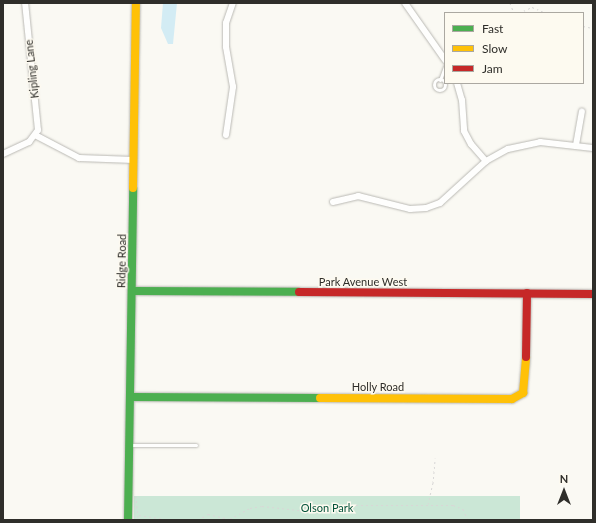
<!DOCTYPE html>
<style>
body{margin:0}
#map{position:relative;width:596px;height:523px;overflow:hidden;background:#faf9f3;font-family:Lato,sans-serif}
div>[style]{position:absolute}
.green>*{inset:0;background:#cbe7d6;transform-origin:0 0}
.water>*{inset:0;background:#d3ecf4}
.path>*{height:1px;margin-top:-0.5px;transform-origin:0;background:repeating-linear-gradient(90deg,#d8d7d6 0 2px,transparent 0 5px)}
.roads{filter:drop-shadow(0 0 1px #bab9b4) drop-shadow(0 0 1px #bab9b4)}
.lane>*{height:3px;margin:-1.5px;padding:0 1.5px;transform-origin:1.5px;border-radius:1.5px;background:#fefefd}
.lane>.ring{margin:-1.5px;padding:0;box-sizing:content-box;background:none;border:3px solid #fefefd;border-radius:50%}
.street>*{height:6px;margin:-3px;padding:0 3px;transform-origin:3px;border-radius:3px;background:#fefefd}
.fast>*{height:8px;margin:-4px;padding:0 4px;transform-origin:4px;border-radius:4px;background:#4caf50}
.slow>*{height:8px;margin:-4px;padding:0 4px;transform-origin:4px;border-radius:4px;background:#ffc107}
.jam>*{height:8px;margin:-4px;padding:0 4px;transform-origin:4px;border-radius:4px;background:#c62828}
span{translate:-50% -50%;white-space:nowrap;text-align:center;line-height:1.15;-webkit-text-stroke:3px #fdfaf0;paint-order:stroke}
.street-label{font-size:11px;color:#2f2e2a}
.park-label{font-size:11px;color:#04533a}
.frame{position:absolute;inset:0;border:4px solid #2f2e2a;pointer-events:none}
.legend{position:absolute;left:444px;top:12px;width:140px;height:72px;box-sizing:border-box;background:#fdfaf0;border:1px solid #aba8a1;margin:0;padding:5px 7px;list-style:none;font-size:12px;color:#2f2e2a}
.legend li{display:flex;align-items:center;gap:8px;height:20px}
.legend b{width:20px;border:1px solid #aba8a1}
.north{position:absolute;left:544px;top:471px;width:40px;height:40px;-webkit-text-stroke:3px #fdfaf0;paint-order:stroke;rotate:0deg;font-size:11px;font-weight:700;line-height:16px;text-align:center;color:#2f2e2a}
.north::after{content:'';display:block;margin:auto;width:14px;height:18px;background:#2f2e2a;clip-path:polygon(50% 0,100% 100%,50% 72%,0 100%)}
</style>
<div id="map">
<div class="green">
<div style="left:134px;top:496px;width:386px;height:24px"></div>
</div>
<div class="water">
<div style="clip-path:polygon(163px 3px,177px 3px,173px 44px,168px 44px,161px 28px)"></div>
</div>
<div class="path">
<div style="left:510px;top:3px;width:11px;rotate:68deg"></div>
<div style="left:519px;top:13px;width:14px;rotate:-25deg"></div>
<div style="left:532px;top:7px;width:15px;rotate:23deg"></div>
<div style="left:583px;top:26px;width:10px;rotate:11deg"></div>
<div style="left:136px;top:496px;width:24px;rotate:85deg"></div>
<div style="left:428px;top:504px;width:22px;rotate:-77deg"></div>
<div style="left:433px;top:483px;width:25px;rotate:-85deg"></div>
<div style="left:139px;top:515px;width:31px;rotate:9deg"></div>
<div style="left:198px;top:520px;width:12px;rotate:-31deg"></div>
<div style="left:208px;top:514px;width:23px;rotate:13deg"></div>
<div style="left:230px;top:519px;width:23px;rotate:-29deg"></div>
<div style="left:250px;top:508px;width:12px;rotate:-9deg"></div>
<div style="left:262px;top:506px;width:45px;rotate:6.3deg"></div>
<div style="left:307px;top:511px;width:44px;rotate:-7.8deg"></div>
<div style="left:351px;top:505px;width:102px"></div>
<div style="left:453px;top:505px;width:11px;rotate:22deg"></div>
<div style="left:463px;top:509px;width:12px;rotate:66deg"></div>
</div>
<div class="roads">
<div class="lane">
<div class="ring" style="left:434.5px;top:79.5px;width:8px;height:8px"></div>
<div style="left:440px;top:80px;width:15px;rotate:-70deg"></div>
<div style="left:130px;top:445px;width:66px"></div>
</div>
<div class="street">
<div style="left:405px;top:3px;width:70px;rotate:54.9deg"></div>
<div style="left:457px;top:83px;width:18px;rotate:74deg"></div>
<div style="left:462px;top:100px;width:31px;rotate:86deg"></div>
<div style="left:464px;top:131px;width:15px;rotate:62deg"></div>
<div style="left:471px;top:144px;width:23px;rotate:49deg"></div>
<div style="left:35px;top:135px;width:50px;rotate:27.6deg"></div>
<div style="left:79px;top:158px;width:55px;rotate:2.1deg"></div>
<div style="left:226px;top:135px;width:49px;rotate:-81.7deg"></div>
<div style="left:233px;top:87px;width:41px;rotate:-99.9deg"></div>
<div style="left:226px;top:47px;width:24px;rotate:-90deg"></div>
<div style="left:226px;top:23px;width:21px;rotate:-71deg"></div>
<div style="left:576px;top:145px;width:34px;rotate:-80deg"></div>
<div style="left:3px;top:154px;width:29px;rotate:-25deg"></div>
<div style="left:29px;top:142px;width:15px;rotate:-53deg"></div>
<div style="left:38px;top:130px;width:128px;rotate:-95.8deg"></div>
<div style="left:333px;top:202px;width:26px;rotate:-13deg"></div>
<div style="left:358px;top:196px;width:54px;rotate:14deg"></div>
<div style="left:410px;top:209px;width:16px;rotate:-4deg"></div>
<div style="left:426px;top:208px;width:15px;rotate:-20deg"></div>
<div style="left:440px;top:203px;width:62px;rotate:-42.4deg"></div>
<div style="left:486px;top:161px;width:25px;rotate:-29deg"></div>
<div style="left:508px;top:149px;width:33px;rotate:-12deg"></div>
<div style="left:540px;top:142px;width:53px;rotate:6.5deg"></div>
</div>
<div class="fast">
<div style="left:133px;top:291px;width:166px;rotate:0.3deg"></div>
<div style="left:131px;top:397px;width:189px;rotate:0.3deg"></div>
<div style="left:128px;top:520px;width:332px;rotate:-89.1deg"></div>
</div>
<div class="slow">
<div style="left:133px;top:188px;width:185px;rotate:-89.1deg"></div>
<div style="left:320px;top:398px;width:192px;rotate:0.3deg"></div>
<div style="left:512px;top:399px;width:13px;rotate:-29deg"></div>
<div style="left:523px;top:393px;width:36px;rotate:-85deg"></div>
</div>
<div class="jam">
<div style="left:299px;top:292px;width:294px;rotate:0.4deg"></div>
<div style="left:526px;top:357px;width:64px;rotate:-89.1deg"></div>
</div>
</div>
<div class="street-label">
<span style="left:32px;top:69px;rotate:-96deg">Kipling Lane</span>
<span style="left:122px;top:261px;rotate:-89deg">Ridge Road</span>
<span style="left:363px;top:282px">Park Avenue West</span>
<span style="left:378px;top:387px">Holly Road</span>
</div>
<div class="park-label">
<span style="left:327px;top:508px">Olson Park</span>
</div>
<div class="frame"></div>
<ul class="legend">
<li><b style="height:5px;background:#4caf50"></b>Fast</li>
<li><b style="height:5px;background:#ffc107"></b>Slow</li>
<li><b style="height:5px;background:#c62828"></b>Jam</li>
</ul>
<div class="north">N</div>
</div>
